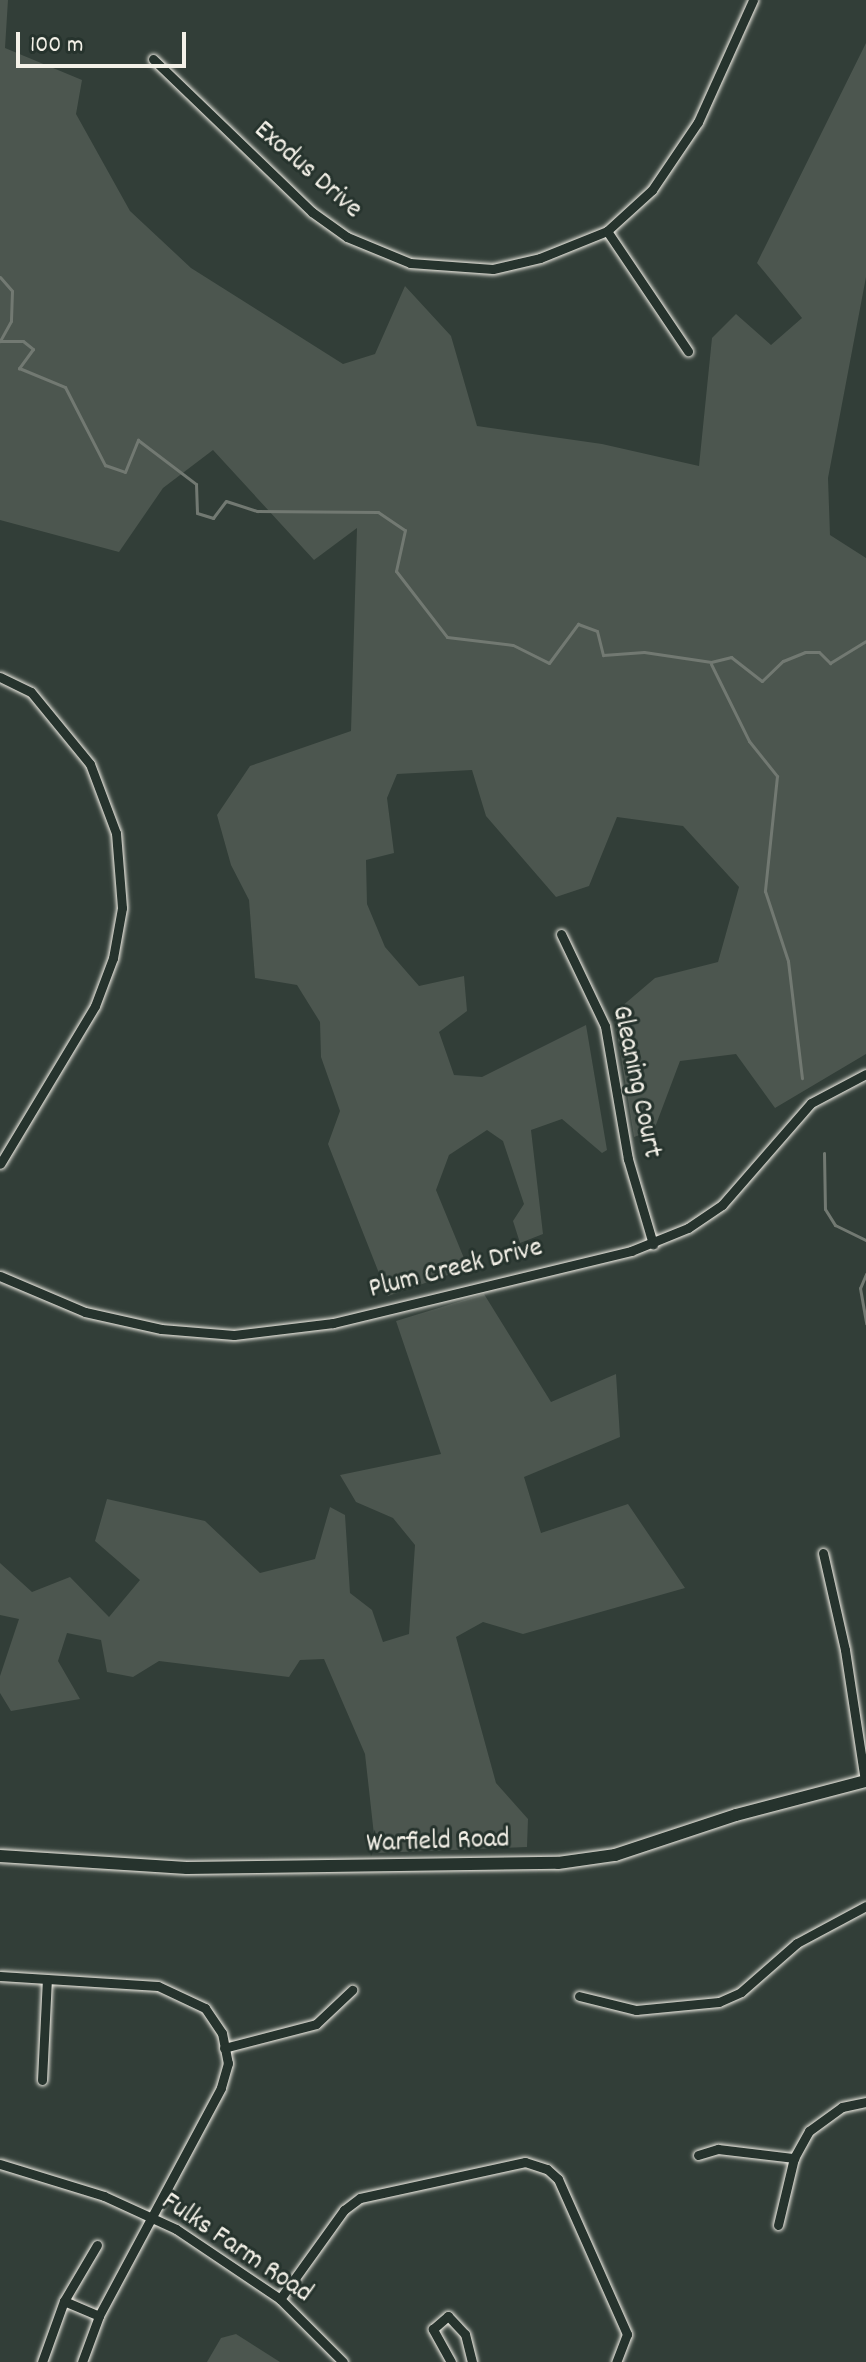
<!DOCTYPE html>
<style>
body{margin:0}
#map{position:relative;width:866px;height:2362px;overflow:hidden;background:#323e38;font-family:Dekko,sans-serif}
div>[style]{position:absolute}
.green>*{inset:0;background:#4c564f}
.stream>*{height:3px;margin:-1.5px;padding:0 1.5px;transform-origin:1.5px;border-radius:1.5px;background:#727972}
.roads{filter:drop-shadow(0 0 2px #f4f1e8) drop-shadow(0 0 2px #f4f1e8)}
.street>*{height:9px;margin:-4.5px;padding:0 4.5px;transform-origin:4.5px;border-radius:4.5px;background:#26332d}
.secondary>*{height:12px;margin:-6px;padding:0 6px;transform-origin:6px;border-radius:6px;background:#26332d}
span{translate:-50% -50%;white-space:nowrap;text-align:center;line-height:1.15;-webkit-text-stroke:6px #26332d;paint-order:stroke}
.street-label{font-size:28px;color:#f4f1e8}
.scale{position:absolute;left:16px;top:32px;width:170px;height:36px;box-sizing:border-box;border:4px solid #f4f1e8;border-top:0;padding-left:10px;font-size:24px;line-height:28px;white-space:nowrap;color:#f4f1e8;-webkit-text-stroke:6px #26332d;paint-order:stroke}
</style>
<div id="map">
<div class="green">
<div style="clip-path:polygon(0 0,8px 0,5px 48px,82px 80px,76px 114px,130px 211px,191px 268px,343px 364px,375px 354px,405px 286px,451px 336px,477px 426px,602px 444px,699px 466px,712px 338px,736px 314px,771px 345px,802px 318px,757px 263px,866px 43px,866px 277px,828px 478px,830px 535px,866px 558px,866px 1054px,775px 1108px,736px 1054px,680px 1061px,654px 1130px,634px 1137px,614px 1013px,655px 978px,718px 962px,739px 887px,683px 826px,617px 817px,589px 886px,556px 897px,486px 816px,472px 770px,397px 774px,387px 798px,394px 853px,366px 860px,367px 904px,385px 947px,419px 986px,464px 976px,467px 1011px,439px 1032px,454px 1075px,482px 1077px,586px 1025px,607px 1150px,602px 1153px,562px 1119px,531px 1130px,543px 1234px,520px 1243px,513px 1221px,524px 1204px,503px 1141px,487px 1130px,449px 1155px,436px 1190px,468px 1268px,388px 1296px,328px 1144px,340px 1111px,321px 1057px,320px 1022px,297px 985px,255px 978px,249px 900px,231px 865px,217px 815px,250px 766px,351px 731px,357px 528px,314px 560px,213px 450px,163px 488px,119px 552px,0 520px)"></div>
<div style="clip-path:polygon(484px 1294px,551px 1402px,616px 1374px,620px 1437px,524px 1477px,541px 1533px,628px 1504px,685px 1588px,523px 1634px,483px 1622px,456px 1637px,496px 1783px,528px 1819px,527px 1847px,376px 1853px,365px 1754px,324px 1659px,300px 1660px,289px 1677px,159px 1661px,133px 1677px,107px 1672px,101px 1640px,67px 1633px,58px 1661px,80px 1699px,11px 1711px,0 1693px,0 1676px,19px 1619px,0 1615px,0 1563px,32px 1592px,70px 1577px,109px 1617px,140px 1580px,95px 1541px,107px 1499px,205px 1521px,260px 1573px,315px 1559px,330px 1507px,345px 1515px,350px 1593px,372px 1610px,383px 1642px,409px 1634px,415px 1545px,393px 1518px,356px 1502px,340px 1475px,441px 1454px,396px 1321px)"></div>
<div style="clip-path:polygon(236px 2334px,280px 2362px,207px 2362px,221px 2338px)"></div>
</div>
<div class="stream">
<div style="left:0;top:277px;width:18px;rotate:49deg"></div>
<div style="left:12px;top:291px;width:30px;rotate:92deg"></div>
<div style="left:11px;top:321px;width:23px;rotate:119deg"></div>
<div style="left:0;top:341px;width:23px"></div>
<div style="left:23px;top:341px;width:13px;rotate:39deg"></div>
<div style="left:33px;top:349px;width:24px;rotate:126deg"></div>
<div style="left:19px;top:368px;width:50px;rotate:22.4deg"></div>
<div style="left:65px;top:387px;width:88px;rotate:62.9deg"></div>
<div style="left:105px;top:465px;width:21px;rotate:19deg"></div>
<div style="left:125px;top:472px;width:35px;rotate:-68deg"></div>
<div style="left:138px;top:440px;width:73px;rotate:37.2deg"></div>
<div style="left:196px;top:484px;width:29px;rotate:88deg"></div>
<div style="left:197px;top:513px;width:17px;rotate:17deg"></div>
<div style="left:213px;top:518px;width:21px;rotate:-53deg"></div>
<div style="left:226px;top:501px;width:33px;rotate:18deg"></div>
<div style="left:257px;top:511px;width:121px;rotate:0.5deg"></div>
<div style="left:378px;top:512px;width:32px;rotate:34deg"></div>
<div style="left:405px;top:530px;width:42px;rotate:102.4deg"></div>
<div style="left:396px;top:571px;width:83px;rotate:52.3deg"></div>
<div style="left:447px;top:637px;width:66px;rotate:6.9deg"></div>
<div style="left:513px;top:645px;width:40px;rotate:26.6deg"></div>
<div style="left:549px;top:663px;width:49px;rotate:-53.4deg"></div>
<div style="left:578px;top:624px;width:20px;rotate:20deg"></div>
<div style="left:597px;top:631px;width:25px;rotate:76deg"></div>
<div style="left:603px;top:655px;width:41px;rotate:-4.2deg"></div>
<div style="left:644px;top:652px;width:68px;rotate:8.5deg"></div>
<div style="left:711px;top:662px;width:21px;rotate:-14deg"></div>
<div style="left:731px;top:657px;width:39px;rotate:38deg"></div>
<div style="left:762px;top:681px;width:29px;rotate:-44deg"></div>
<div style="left:783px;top:661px;width:24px;rotate:-22deg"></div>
<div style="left:805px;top:652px;width:14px"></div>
<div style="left:819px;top:652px;width:16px;rotate:45deg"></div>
<div style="left:830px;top:663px;width:42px;rotate:-31.4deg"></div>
<div style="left:711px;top:664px;width:86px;rotate:63.7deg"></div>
<div style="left:749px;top:741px;width:45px;rotate:51.3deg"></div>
<div style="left:777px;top:776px;width:116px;rotate:96deg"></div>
<div style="left:765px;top:891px;width:74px;rotate:71.8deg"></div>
<div style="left:788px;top:961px;width:118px;rotate:83.2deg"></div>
<div style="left:824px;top:1153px;width:56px;rotate:89deg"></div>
<div style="left:825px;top:1209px;width:19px;rotate:58deg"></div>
<div style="left:835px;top:1225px;width:34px;rotate:26deg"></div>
<div style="left:866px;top:1274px;width:15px;rotate:113deg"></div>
<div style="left:860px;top:1288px;width:36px;rotate:80deg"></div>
</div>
<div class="roads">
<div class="street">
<div style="left:153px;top:59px;width:221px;rotate:43.9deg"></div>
<div style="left:312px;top:212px;width:43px;rotate:35.5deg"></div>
<div style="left:347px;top:237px;width:68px;rotate:22.4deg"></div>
<div style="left:410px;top:263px;width:83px;rotate:4.1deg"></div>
<div style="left:493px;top:269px;width:48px;rotate:-13.2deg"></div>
<div style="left:540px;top:258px;width:72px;rotate:-21.9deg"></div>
<div style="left:607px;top:231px;width:61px;rotate:-42.3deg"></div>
<div style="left:652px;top:190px;width:82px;rotate:-55.9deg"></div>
<div style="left:698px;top:122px;width:134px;rotate:-65.7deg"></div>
<div style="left:607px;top:231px;width:145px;rotate:56deg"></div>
<div style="left:0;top:677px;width:34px;rotate:26deg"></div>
<div style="left:31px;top:692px;width:93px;rotate:50.7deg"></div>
<div style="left:90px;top:764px;width:74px;rotate:69.4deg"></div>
<div style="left:116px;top:833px;width:75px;rotate:85.4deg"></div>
<div style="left:122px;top:908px;width:51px;rotate:100.2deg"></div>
<div style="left:113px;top:958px;width:51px;rotate:110.6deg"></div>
<div style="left:95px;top:1006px;width:184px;rotate:121deg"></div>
<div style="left:561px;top:934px;width:102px;rotate:64.4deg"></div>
<div style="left:605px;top:1026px;width:135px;rotate:80.2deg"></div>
<div style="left:628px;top:1159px;width:89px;rotate:73.6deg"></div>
<div style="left:0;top:1276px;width:92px;rotate:23deg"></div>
<div style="left:85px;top:1312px;width:78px;rotate:12.6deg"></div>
<div style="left:161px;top:1329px;width:73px;rotate:4.7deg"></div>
<div style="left:234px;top:1335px;width:100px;rotate:-6.9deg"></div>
<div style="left:333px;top:1323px;width:307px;rotate:-13.6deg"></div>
<div style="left:631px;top:1251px;width:61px;rotate:-22deg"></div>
<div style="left:688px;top:1228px;width:41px;rotate:-34.1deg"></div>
<div style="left:722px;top:1205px;width:135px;rotate:-48.9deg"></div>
<div style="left:811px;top:1103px;width:62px;rotate:-27.8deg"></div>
<div style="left:823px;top:1553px;width:99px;rotate:77.2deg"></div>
<div style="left:845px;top:1650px;width:133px;rotate:81.3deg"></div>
<div style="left:0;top:1976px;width:158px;rotate:3.6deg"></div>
<div style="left:158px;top:1986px;width:52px;rotate:25.1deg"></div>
<div style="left:205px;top:2008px;width:30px;rotate:56deg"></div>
<div style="left:222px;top:2033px;width:31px;rotate:79deg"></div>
<div style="left:228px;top:2063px;width:26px;rotate:106deg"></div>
<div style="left:221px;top:2088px;width:259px;rotate:118.2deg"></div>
<div style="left:99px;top:2316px;width:49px;rotate:110.3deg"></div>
<div style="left:579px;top:1996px;width:59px;rotate:13.8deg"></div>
<div style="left:636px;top:2010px;width:83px;rotate:-5.5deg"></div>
<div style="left:719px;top:2002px;width:24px;rotate:-24deg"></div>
<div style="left:741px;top:1992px;width:74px;rotate:-41.2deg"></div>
<div style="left:797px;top:1943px;width:78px;rotate:-28.2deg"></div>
<div style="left:224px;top:2048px;width:95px;rotate:-14.6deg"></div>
<div style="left:316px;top:2024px;width:50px;rotate:-43.4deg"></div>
<div style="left:42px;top:2080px;width:101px;rotate:-87.2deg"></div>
<div style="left:698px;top:2155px;width:21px;rotate:-17deg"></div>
<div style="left:718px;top:2149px;width:77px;rotate:6.8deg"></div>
<div style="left:0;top:2164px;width:109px;rotate:17.1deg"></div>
<div style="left:104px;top:2196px;width:79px;rotate:24.6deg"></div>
<div style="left:176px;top:2229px;width:125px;rotate:33.9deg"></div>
<div style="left:280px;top:2299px;width:89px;rotate:45deg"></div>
<div style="left:778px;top:2225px;width:69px;rotate:-76.6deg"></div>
<div style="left:794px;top:2158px;width:31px;rotate:-61deg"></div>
<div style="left:809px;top:2131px;width:41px;rotate:-36deg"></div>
<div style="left:842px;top:2107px;width:25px;rotate:-12deg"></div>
<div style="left:280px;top:2299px;width:110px;rotate:-54.3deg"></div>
<div style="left:344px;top:2210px;width:20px;rotate:-37deg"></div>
<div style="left:360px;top:2198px;width:169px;rotate:-12.3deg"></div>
<div style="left:525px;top:2162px;width:23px;rotate:18deg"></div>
<div style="left:547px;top:2169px;width:15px;rotate:42deg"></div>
<div style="left:558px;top:2179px;width:170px;rotate:66deg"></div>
<div style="left:627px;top:2334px;width:30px;rotate:111deg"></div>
<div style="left:64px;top:2301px;width:38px;rotate:23deg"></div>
<div style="left:42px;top:2362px;width:65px;rotate:-70.2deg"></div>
<div style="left:64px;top:2301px;width:65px;rotate:-59.5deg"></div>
<div style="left:451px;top:2362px;width:38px;rotate:-119deg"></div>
<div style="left:433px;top:2329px;width:20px;rotate:-41deg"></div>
<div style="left:448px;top:2316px;width:25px;rotate:47deg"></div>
<div style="left:465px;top:2334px;width:29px;rotate:76deg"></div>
</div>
<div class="secondary">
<div style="left:0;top:1856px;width:187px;rotate:3.7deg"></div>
<div style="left:187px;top:1868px;width:371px;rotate:-0.8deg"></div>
<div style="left:558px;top:1863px;width:58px;rotate:-8deg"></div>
<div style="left:615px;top:1855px;width:127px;rotate:-18.3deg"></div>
<div style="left:736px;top:1815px;width:134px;rotate:-14.7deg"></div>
</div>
</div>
<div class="street-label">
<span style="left:307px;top:171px;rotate:41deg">Exodus Drive</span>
<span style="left:635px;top:1082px;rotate:78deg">Gleaning Court</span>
<span style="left:456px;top:1270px;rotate:-14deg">Plum Creek Drive</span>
<span style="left:438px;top:1843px;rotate:-2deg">Warfield Road</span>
<span style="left:236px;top:2249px;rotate:34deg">Fulks Farm Road</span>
</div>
<div class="scale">100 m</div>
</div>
